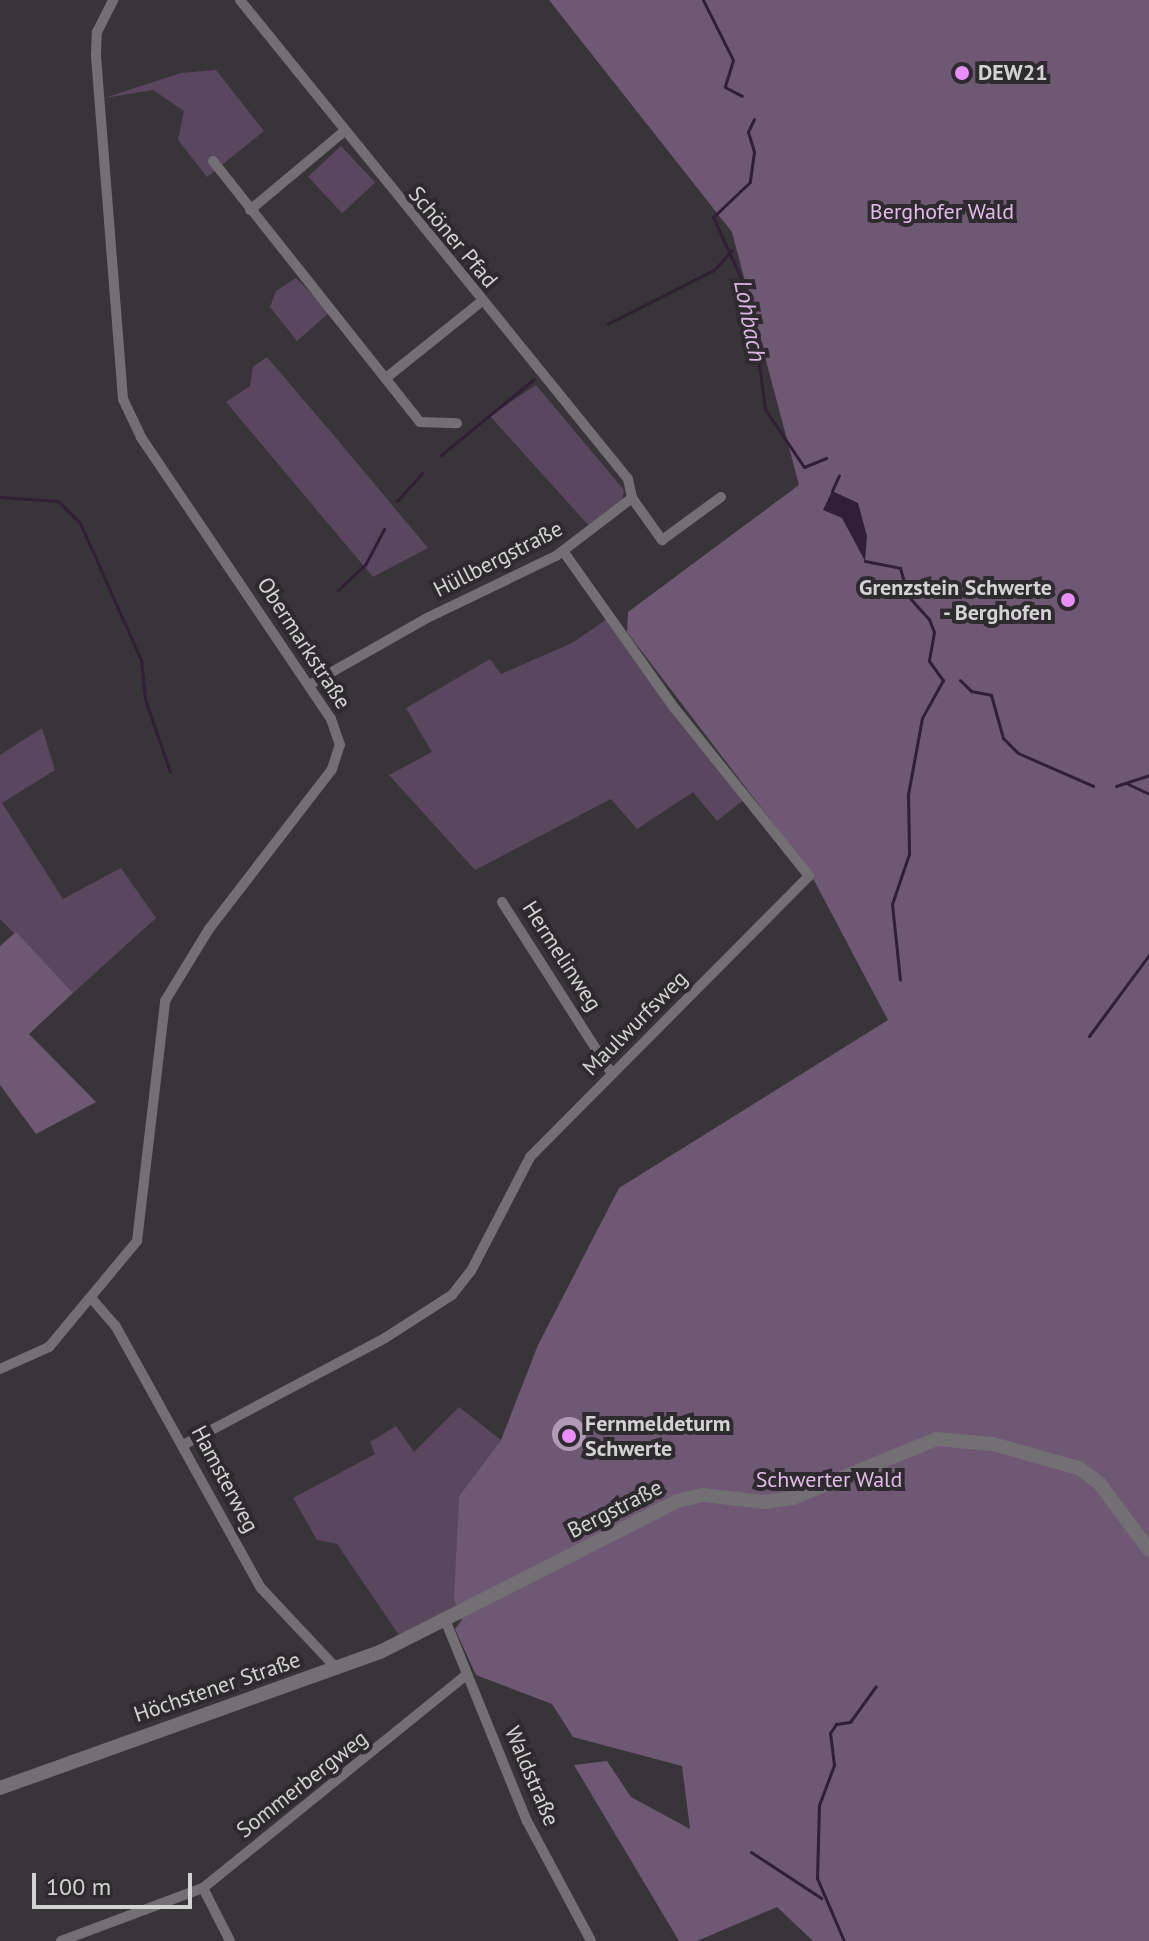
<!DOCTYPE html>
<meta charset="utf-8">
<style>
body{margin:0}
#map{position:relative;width:1149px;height:1941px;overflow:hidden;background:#383538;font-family:"PT Sans",sans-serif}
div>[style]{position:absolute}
.green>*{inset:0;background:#5a465e;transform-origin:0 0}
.forest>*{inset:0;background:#6f5873}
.water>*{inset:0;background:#321e36}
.stream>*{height:3px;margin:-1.5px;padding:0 1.5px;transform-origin:1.5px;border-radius:1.5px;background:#321e36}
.building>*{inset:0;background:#b299b7}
.round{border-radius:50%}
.minor>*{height:10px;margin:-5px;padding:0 5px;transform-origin:5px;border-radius:5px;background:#727073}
.secondary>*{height:14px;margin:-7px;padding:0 7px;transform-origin:7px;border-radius:7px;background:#727073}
.dots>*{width:22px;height:22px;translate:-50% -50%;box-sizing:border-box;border:4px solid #2e2b2e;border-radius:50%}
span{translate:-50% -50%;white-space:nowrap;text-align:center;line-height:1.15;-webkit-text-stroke:8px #2e2b2e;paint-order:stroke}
.poi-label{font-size:22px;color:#d4d3d4;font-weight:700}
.left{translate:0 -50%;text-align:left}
.right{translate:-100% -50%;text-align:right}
.park-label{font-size:22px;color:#e4baec}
.street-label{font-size:22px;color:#d4d3d4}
.water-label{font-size:24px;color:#deb4e6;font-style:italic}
.scale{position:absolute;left:32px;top:1873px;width:160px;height:36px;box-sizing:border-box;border:4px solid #d4d3d4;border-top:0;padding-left:10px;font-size:24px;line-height:28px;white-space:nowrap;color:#d4d3d4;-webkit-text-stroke:6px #2e2b2e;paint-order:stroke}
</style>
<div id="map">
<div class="green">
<div style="clip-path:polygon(216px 70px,264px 131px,207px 177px,178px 140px,184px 111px,153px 90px,104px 98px,181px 73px)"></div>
<div style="left:341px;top:146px;width:50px;height:45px;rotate:47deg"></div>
<div style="clip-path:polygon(296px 278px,330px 312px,297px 341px,270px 307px,276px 291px)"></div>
<div style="clip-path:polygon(267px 357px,336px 438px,428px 548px,373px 577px,226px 402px,250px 386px,253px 367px)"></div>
<div style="clip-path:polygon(536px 385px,624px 490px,622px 500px,590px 527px,490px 416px)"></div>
<div style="clip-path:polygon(607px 619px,746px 798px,717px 821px,693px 792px,637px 829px,611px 799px,475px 870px,389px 775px,432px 752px,406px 708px,490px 659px,501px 674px,572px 643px)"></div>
<div style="clip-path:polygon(42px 728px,55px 770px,2px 803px,63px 899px,121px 868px,156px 918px,73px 993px,0 919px,0 755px)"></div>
<div style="clip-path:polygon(459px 1407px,501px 1440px,459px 1496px,456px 1608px,399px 1635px,337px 1544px,317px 1540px,293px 1498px,375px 1454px,370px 1442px,396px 1426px,414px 1452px)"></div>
</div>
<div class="forest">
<div style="clip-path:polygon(549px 0,1149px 0,1149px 1941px,813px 1941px,777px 1907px,697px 1941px,679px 1941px,574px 1765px,607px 1761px,631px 1797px,690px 1829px,682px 1766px,573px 1737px,552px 1704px,476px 1675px,455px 1629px,462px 1620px,454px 1599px,459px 1496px,501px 1440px,538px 1345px,619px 1188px,888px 1020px,808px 869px,627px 632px,628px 612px,799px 485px,732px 232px)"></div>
<div style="clip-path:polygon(16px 932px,73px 993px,29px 1034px,96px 1102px,36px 1134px,0 1085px,0 946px)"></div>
</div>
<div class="water">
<div style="clip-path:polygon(832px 491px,858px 503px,867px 536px,865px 561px,842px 518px,823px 510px)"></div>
</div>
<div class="stream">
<div style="left:703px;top:0;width:67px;rotate:63.4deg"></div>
<div style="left:733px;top:60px;width:28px;rotate:107deg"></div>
<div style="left:725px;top:87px;width:19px;rotate:28deg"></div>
<div style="left:754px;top:119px;width:14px;rotate:115deg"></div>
<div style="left:748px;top:132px;width:21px;rotate:73deg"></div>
<div style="left:754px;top:152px;width:30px;rotate:98deg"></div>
<div style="left:750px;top:182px;width:51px;rotate:136.6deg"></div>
<div style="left:713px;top:217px;width:89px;rotate:65.4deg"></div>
<div style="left:750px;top:298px;width:112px;rotate:82.3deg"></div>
<div style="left:765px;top:409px;width:70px;rotate:56.1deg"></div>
<div style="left:804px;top:467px;width:24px;rotate:-22deg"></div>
<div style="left:607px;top:324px;width:120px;rotate:-26.8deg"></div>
<div style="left:714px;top:270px;width:27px;rotate:-48deg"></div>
<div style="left:441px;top:455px;width:120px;rotate:-39.3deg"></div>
<div style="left:832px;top:491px;width:17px;rotate:-66deg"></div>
<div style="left:0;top:497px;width:58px;rotate:3.9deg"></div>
<div style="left:58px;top:501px;width:31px;rotate:45deg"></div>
<div style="left:80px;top:523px;width:150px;rotate:66deg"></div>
<div style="left:141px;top:660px;width:39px;rotate:84deg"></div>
<div style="left:145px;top:699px;width:77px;rotate:71.1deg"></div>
<div style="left:397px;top:501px;width:38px;rotate:-48deg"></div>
<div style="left:865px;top:561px;width:36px;rotate:11deg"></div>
<div style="left:900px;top:568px;width:29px;rotate:74deg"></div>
<div style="left:908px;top:596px;width:31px;rotate:48deg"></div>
<div style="left:929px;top:619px;width:14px;rotate:69deg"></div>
<div style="left:934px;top:632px;width:29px;rotate:100deg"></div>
<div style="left:929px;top:661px;width:24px;rotate:54deg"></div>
<div style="left:943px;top:680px;width:43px;rotate:118.9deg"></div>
<div style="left:922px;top:718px;width:77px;rotate:100.4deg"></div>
<div style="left:908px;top:794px;width:60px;rotate:89deg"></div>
<div style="left:909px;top:854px;width:53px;rotate:108.8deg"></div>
<div style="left:892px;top:904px;width:76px;rotate:84deg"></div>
<div style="left:338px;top:590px;width:37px;rotate:-43deg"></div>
<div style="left:365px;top:565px;width:41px;rotate:-62.2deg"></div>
<div style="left:960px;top:680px;width:16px;rotate:45deg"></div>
<div style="left:971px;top:691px;width:20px;rotate:11deg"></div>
<div style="left:991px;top:695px;width:45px;rotate:74.4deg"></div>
<div style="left:1003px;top:738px;width:21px;rotate:45deg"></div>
<div style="left:1018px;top:753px;width:82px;rotate:23.7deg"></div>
<div style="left:1128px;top:784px;width:23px;rotate:25deg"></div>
<div style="left:1116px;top:786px;width:35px;rotate:-18deg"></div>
<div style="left:1089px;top:1036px;width:101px;rotate:-53.5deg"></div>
<div style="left:751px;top:1852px;width:84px;rotate:33.3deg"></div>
<div style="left:844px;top:1941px;width:69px;rotate:-113.2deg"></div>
<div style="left:817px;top:1878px;width:73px;rotate:-88.4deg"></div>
<div style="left:819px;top:1805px;width:43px;rotate:-69.4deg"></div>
<div style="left:834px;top:1765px;width:32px;rotate:-97deg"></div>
<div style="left:830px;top:1733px;width:11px;rotate:-56deg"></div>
<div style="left:836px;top:1724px;width:14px;rotate:-8deg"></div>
<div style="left:850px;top:1722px;width:44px;rotate:-54.2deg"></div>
</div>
<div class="building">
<div class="round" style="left:552px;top:1417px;width:34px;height:34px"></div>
</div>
<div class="minor">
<div style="left:240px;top:0;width:616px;rotate:50.99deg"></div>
<div style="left:628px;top:479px;width:19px;rotate:78deg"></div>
<div style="left:213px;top:161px;width:333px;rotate:51.6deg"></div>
<div style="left:420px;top:422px;width:37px;rotate:2deg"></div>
<div style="left:250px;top:210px;width:120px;rotate:-39.9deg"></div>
<div style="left:386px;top:378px;width:122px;rotate:-38.7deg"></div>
<div style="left:632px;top:498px;width:52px;rotate:54.5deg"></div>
<div style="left:662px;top:540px;width:73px;rotate:-36.1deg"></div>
<div style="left:309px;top:685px;width:133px;rotate:-29.6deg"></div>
<div style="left:425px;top:619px;width:145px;rotate:-25.7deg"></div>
<div style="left:556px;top:556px;width:96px;rotate:-37.3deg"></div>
<div style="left:502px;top:902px;width:204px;rotate:57.4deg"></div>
<div style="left:92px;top:1299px;width:35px;rotate:49deg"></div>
<div style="left:115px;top:1325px;width:301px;rotate:61deg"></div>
<div style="left:261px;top:1588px;width:110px;rotate:46.8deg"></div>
<div style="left:0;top:1369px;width:54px;rotate:-24.2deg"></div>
<div style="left:49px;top:1347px;width:138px;rotate:-50.3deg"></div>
<div style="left:137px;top:1241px;width:242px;rotate:-83.3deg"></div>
<div style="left:165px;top:1001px;width:84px;rotate:-58.6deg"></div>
<div style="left:209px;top:929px;width:202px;rotate:-52.4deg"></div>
<div style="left:332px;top:769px;width:25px;rotate:-72deg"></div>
<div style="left:340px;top:745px;width:28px;rotate:-109deg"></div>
<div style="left:331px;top:719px;width:340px;rotate:-124deg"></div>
<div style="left:141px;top:437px;width:42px;rotate:-115.3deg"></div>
<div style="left:123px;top:399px;width:345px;rotate:-94.5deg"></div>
<div style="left:96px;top:55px;width:23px;rotate:-88deg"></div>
<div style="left:97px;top:32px;width:36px;rotate:-63deg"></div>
<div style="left:185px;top:1444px;width:226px;rotate:-27.9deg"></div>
<div style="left:385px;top:1338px;width:80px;rotate:-32.7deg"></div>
<div style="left:452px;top:1295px;width:31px;rotate:-52deg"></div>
<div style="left:471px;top:1271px;width:128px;rotate:-62.6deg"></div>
<div style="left:530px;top:1157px;width:396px;rotate:-45.2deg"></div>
<div style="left:809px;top:876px;width:214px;rotate:-128.7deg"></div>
<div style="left:675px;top:709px;width:192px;rotate:-125.3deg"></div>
<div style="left:446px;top:1622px;width:215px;rotate:67.9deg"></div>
<div style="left:527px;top:1821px;width:136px;rotate:61.9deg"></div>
<div style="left:203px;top:1888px;width:59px;rotate:63deg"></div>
<div style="left:61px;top:1941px;width:152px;rotate:-20.5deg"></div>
<div style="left:203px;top:1888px;width:338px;rotate:-39deg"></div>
</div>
<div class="secondary">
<div style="left:0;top:1788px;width:404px;rotate:-19.7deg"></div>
<div style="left:380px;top:1652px;width:333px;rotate:-26.9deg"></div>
<div style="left:677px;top:1501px;width:27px;rotate:-13deg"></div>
<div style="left:703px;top:1495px;width:61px;rotate:6.5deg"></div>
<div style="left:764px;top:1502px;width:29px;rotate:-8deg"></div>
<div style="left:793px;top:1498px;width:155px;rotate:-22.4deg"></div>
<div style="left:936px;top:1439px;width:57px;rotate:5deg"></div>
<div style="left:993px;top:1444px;width:89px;rotate:15.6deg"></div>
<div style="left:1079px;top:1468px;width:26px;rotate:37deg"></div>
<div style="left:1100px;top:1484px;width:82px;rotate:53.4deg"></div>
</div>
<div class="dots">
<div style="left:962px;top:73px;background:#eb8dfc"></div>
<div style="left:1068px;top:600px;background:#eb8dfc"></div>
<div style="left:569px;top:1436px;background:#eb8dfc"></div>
</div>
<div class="poi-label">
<span class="left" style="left:978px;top:73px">DEW21</span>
<span class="right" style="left:1052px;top:600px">Grenzstein Schwerte<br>- Berghofen</span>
<span class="left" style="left:585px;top:1436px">Fernmeldeturm<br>Schwerte</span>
</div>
<div class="park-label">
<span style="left:942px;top:212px">Berghofer Wald</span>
<span style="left:829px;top:1480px">Schwerter Wald</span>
</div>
<div class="street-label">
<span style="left:453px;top:237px;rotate:50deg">Schöner Pfad</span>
<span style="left:498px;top:559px;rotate:-27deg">Hüllbergstraße</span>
<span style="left:304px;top:643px;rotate:57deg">Obermarkstraße</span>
<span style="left:562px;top:956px;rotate:57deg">Hermelinweg</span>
<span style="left:635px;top:1023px;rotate:-45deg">Maulwurfsweg</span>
<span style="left:225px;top:1479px;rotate:62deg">Hamsterweg</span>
<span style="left:615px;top:1509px;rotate:-27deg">Bergstraße</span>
<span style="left:217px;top:1687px;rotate:-19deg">Höchstener Straße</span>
<span style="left:532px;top:1776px;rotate:67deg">Waldstraße</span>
<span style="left:302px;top:1784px;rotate:-38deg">Sommerbergweg</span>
</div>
<div class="water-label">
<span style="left:750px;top:321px;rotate:79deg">Lohbach</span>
</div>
<div class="scale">100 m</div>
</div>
